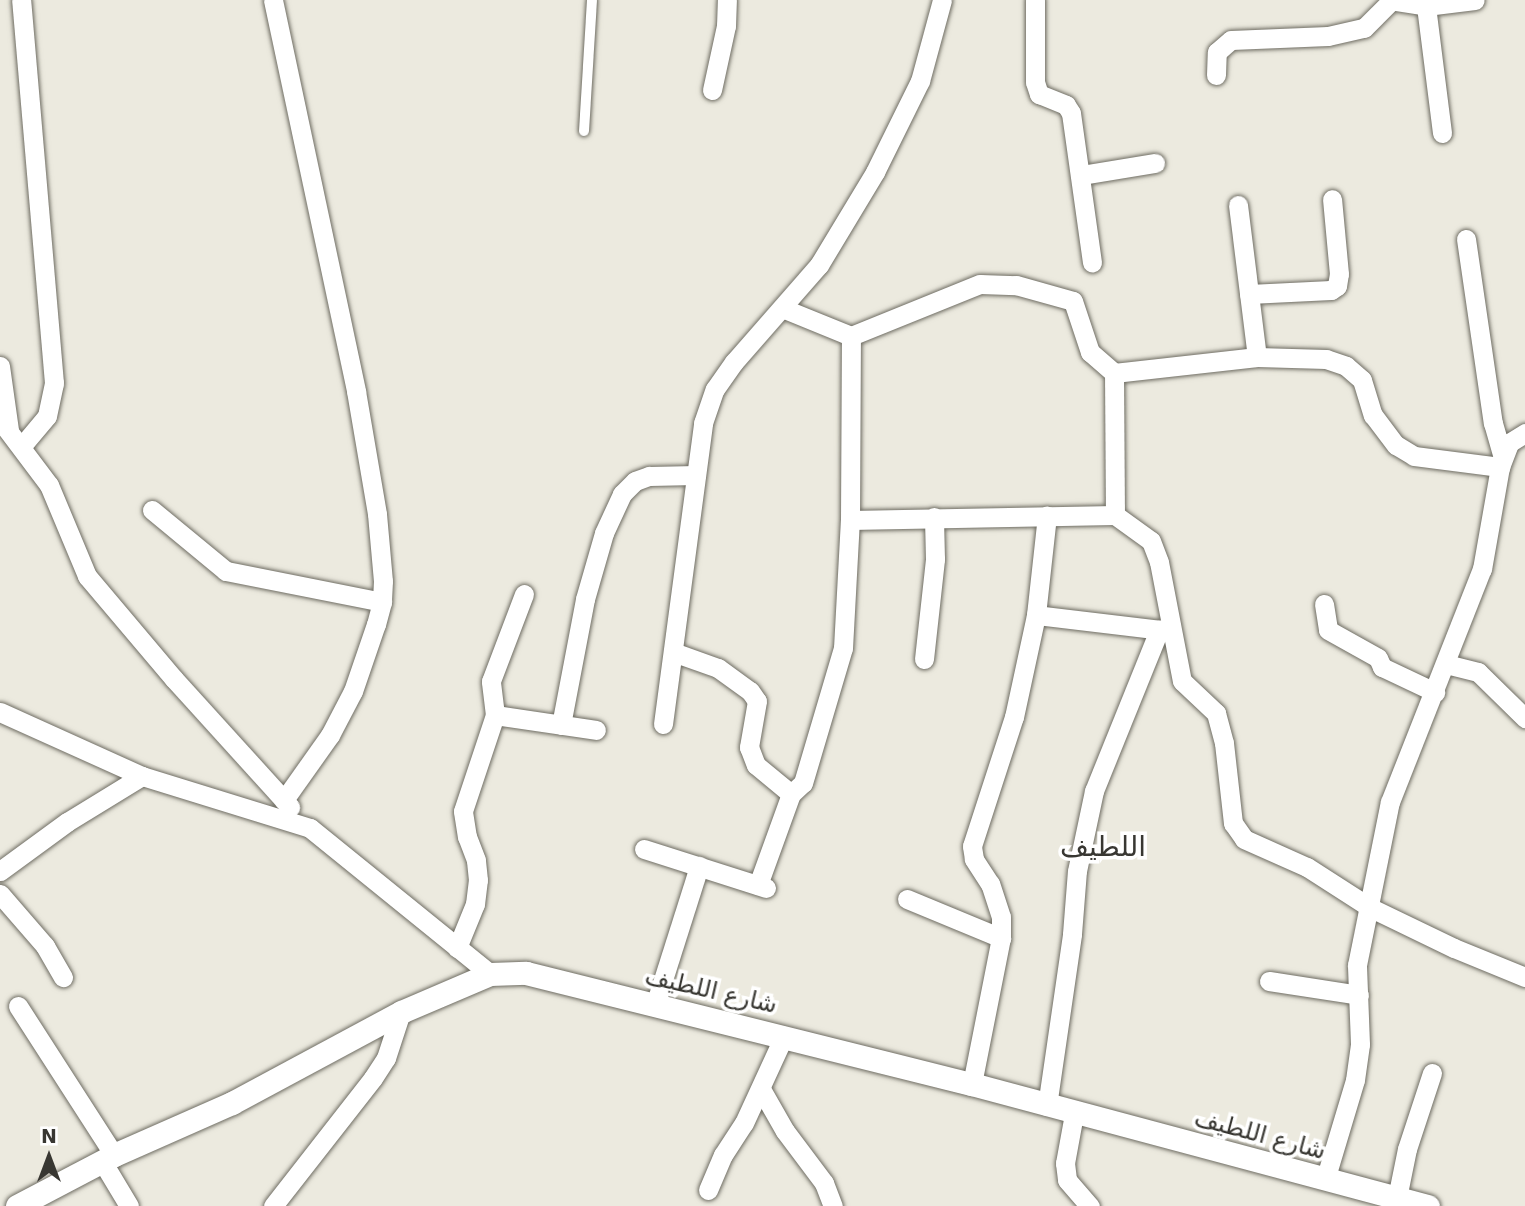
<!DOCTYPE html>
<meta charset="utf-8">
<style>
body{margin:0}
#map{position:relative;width:1525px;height:1206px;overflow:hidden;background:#eceadf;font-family:"DejaVu Sans","Noto Naskh Arabic",sans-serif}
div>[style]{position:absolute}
.roads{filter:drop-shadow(0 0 2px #6e6c62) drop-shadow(0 0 2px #6e6c62)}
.service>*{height:10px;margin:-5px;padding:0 5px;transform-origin:5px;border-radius:5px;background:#fff}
.minor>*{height:19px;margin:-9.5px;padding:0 9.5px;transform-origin:9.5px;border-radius:9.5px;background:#fff}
.tertiary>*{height:23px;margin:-11.5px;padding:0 11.5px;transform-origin:11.5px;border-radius:11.5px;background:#fff}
span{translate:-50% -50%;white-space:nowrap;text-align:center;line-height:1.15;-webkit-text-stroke:7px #fff;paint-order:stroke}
.street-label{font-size:24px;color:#383732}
.quarter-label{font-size:28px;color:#383732}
.north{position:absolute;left:14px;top:1122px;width:70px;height:70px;-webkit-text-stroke:5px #fff;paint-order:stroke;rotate:0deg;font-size:19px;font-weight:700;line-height:28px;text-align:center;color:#383732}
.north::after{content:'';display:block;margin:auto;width:24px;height:32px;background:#383732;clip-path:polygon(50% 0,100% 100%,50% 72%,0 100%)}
</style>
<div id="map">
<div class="roads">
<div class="service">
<div style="left:584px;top:131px;width:131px;rotate:-86.5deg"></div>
</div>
<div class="minor">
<div style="left:273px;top:0;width:400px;rotate:78deg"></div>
<div style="left:356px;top:391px;width:125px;rotate:80.3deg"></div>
<div style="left:377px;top:514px;width:67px;rotate:84.9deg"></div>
<div style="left:383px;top:581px;width:21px;rotate:93deg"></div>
<div style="left:382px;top:602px;width:23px;rotate:105deg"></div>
<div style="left:376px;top:624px;width:71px;rotate:108.9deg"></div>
<div style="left:353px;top:691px;width:50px;rotate:117.6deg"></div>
<div style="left:330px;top:735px;width:80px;rotate:125.3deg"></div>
<div style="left:1035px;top:0;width:82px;rotate:90deg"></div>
<div style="left:1035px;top:82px;width:13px;rotate:72deg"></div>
<div style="left:1039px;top:94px;width:29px;rotate:22deg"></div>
<div style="left:1066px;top:105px;width:9px;rotate:58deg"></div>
<div style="left:1071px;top:113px;width:151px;rotate:82deg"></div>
<div style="left:1390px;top:0;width:36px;rotate:9deg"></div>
<div style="left:1426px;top:6px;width:49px;rotate:-7deg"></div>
<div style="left:1426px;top:6px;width:128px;rotate:82.8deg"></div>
<div style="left:1216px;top:75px;width:23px;rotate:-88deg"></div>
<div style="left:1217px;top:52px;width:18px;rotate:-41deg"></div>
<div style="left:1231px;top:40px;width:97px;rotate:-2.4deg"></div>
<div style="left:1328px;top:36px;width:37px;rotate:-13deg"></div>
<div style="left:1364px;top:28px;width:38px;rotate:-45deg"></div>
<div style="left:712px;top:90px;width:66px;rotate:-77.7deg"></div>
<div style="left:726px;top:26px;width:26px;rotate:-88deg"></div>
<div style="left:1081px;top:175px;width:75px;rotate:-9.2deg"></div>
<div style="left:1238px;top:205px;width:153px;rotate:82.9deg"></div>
<div style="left:1466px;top:239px;width:186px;rotate:81.7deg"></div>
<div style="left:1493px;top:423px;width:36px;rotate:74deg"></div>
<div style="left:1249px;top:294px;width:82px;rotate:-2.8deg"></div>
<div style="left:1331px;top:290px;width:7px;rotate:-34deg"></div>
<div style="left:1337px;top:286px;width:12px;rotate:-81deg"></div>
<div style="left:1339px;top:274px;width:75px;rotate:-95.3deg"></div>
<div style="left:782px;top:308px;width:74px;rotate:22.1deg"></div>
<div style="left:851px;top:336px;width:139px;rotate:-22deg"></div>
<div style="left:980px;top:284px;width:36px;rotate:2deg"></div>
<div style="left:1016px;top:285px;width:59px;rotate:15.7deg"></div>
<div style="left:1073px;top:301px;width:54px;rotate:71.6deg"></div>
<div style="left:1090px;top:352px;width:32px;rotate:41deg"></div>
<div style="left:1114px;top:373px;width:142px;rotate:89.6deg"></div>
<div style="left:0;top:366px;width:65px;rotate:82deg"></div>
<div style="left:1114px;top:373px;width:144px;rotate:-6.4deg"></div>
<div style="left:1257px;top:357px;width:69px;rotate:1.7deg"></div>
<div style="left:1326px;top:359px;width:21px;rotate:19deg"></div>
<div style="left:1346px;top:366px;width:21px;rotate:41deg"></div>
<div style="left:1362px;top:380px;width:37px;rotate:73deg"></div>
<div style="left:1373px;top:415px;width:38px;rotate:53deg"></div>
<div style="left:1396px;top:445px;width:21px;rotate:31deg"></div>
<div style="left:1414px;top:456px;width:87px;rotate:7.3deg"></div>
<div style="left:0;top:420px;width:81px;rotate:53deg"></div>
<div style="left:49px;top:485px;width:99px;rotate:67.3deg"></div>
<div style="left:87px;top:576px;width:135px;rotate:49.8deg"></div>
<div style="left:174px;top:679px;width:173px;rotate:47.8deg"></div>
<div style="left:21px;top:447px;width:40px;rotate:-50deg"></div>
<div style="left:47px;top:416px;width:34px;rotate:-78deg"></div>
<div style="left:54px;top:383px;width:384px;rotate:-94.9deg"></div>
<div style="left:152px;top:510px;width:96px;rotate:39.5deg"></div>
<div style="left:226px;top:571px;width:159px;rotate:11.2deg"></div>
<div style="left:850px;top:520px;width:265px;rotate:-1.1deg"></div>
<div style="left:1115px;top:515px;width:44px;rotate:35.8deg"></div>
<div style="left:1151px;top:541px;width:22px;rotate:69deg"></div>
<div style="left:1159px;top:562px;width:121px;rotate:79.1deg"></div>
<div style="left:1182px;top:681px;width:47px;rotate:43.3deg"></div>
<div style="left:1216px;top:713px;width:31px;rotate:75deg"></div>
<div style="left:1224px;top:743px;width:81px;rotate:83.6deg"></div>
<div style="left:1233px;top:823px;width:19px;rotate:55deg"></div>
<div style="left:1244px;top:839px;width:69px;rotate:24deg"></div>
<div style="left:1307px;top:867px;width:74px;rotate:32.8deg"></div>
<div style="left:1369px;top:907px;width:94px;rotate:25.8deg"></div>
<div style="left:1454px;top:948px;width:77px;rotate:22.2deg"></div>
<div style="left:1324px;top:604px;width:26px;rotate:81deg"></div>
<div style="left:1328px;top:630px;width:57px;rotate:29.2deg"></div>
<div style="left:1378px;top:658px;width:10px;rotate:66deg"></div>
<div style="left:1382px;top:667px;width:59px;rotate:25.3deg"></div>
<div style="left:1036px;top:615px;width:135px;rotate:6.8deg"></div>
<div style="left:673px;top:652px;width:48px;rotate:19.6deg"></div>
<div style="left:718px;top:668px;width:39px;rotate:36deg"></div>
<div style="left:750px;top:691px;width:12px;rotate:55deg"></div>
<div style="left:757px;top:701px;width:47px;rotate:99.9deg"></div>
<div style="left:749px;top:747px;width:19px;rotate:69deg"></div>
<div style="left:756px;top:765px;width:45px;rotate:39.6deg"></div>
<div style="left:924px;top:659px;width:101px;rotate:-83.7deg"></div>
<div style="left:935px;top:559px;width:42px;rotate:-91.4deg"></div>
<div style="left:1446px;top:664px;width:33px;rotate:14deg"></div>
<div style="left:1478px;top:672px;width:66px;rotate:44.4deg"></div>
<div style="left:0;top:712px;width:156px;rotate:24.3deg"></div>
<div style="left:142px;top:776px;width:176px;rotate:17.2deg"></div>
<div style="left:310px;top:828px;width:232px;rotate:39deg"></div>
<div style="left:495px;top:715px;width:102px;rotate:8.4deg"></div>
<div style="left:663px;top:724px;width:304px;rotate:-82.4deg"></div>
<div style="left:703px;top:423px;width:36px;rotate:-71deg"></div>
<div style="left:715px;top:389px;width:33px;rotate:-55deg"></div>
<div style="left:734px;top:362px;width:129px;rotate:-48.8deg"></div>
<div style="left:819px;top:265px;width:109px;rotate:-58.9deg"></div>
<div style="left:875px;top:172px;width:102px;rotate:-63.7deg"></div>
<div style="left:920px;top:81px;width:84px;rotate:-74.8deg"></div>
<div style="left:561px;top:725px;width:128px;rotate:-79.2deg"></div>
<div style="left:585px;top:599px;width:69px;rotate:-73.9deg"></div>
<div style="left:604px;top:533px;width:43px;rotate:-65.2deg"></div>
<div style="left:622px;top:494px;width:18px;rotate:-45deg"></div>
<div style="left:635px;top:481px;width:15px;rotate:-20deg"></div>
<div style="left:649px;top:476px;width:47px;rotate:-1.2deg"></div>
<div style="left:644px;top:849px;width:128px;rotate:17.7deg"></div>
<div style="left:0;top:871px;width:83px;rotate:-36.2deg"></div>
<div style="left:67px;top:822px;width:88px;rotate:-31.5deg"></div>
<div style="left:758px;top:885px;width:97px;rotate:-70.1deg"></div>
<div style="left:791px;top:794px;width:16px;rotate:-43deg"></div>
<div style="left:803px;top:783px;width:141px;rotate:-73.5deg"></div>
<div style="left:843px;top:648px;width:128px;rotate:-86.9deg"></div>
<div style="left:850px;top:520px;width:184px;rotate:-89.7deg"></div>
<div style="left:0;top:894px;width:69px;rotate:49.1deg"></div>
<div style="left:45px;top:946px;width:36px;rotate:60deg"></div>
<div style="left:907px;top:899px;width:102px;rotate:22.5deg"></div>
<div style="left:457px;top:948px;width:48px;rotate:-67.8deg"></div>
<div style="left:475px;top:904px;width:24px;rotate:-83deg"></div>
<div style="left:478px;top:880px;width:20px;rotate:-96deg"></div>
<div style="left:476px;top:860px;width:25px;rotate:-111deg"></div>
<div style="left:467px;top:837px;width:26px;rotate:-99deg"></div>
<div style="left:463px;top:811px;width:101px;rotate:-71.6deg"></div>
<div style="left:495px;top:715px;width:34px;rotate:-97deg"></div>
<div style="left:491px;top:681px;width:93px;rotate:-69.2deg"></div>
<div style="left:1269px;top:981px;width:91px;rotate:8.8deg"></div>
<div style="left:655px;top:1005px;width:146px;rotate:-72.4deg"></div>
<div style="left:18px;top:1006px;width:177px;rotate:57.2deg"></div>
<div style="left:972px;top:1084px;width:149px;rotate:-78.8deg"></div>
<div style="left:1001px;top:938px;width:21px;rotate:-90deg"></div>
<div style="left:1001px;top:917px;width:35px;rotate:-108deg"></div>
<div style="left:990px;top:884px;width:30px;rotate:-123deg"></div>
<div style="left:974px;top:859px;width:13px;rotate:-99deg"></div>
<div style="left:972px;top:846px;width:136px;rotate:-72deg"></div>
<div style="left:1014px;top:717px;width:104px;rotate:-77.8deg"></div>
<div style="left:1036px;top:615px;width:100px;rotate:-83.7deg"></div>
<div style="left:761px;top:1089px;width:48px;rotate:60.3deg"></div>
<div style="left:785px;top:1131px;width:65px;rotate:53.1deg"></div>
<div style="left:824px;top:1183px;width:25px;rotate:69deg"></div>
<div style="left:1047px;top:1106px;width:174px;rotate:-81.7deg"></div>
<div style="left:1072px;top:934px;width:63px;rotate:-85.5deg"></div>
<div style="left:1077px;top:871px;width:82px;rotate:-78deg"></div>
<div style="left:1094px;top:791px;width:174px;rotate:-68deg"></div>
<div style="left:1074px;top:1114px;width:50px;rotate:100.4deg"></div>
<div style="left:1065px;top:1163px;width:17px;rotate:83deg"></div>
<div style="left:1067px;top:1180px;width:35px;rotate:49deg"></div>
<div style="left:102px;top:1161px;width:52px;rotate:59deg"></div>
<div style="left:1325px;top:1180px;width:104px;rotate:-73.3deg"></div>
<div style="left:1355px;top:1080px;width:36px;rotate:-82deg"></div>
<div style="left:1360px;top:1044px;width:79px;rotate:-92.2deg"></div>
<div style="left:1357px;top:965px;width:166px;rotate:-78.6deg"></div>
<div style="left:1390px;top:802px;width:251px;rotate:-68.5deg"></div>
<div style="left:1482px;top:569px;width:104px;rotate:-80deg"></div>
<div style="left:1500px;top:467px;width:26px;rotate:-69deg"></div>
<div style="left:1509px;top:443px;width:19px;rotate:-32deg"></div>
<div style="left:708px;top:1190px;width:38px;rotate:-67deg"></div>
<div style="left:723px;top:1155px;width:38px;rotate:-57deg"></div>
<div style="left:744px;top:1123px;width:96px;rotate:-65.3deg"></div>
<div style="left:1397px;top:1198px;width:50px;rotate:-78.5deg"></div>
<div style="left:1407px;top:1149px;width:80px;rotate:-71.8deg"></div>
<div style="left:273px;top:1206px;width:162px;rotate:-52deg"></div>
<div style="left:373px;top:1078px;width:24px;rotate:-57deg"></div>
<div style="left:386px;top:1058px;width:48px;rotate:-71.9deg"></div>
</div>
<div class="tertiary">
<div style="left:17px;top:1206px;width:110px;rotate:-27.7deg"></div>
<div style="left:114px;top:1155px;width:129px;rotate:-23.8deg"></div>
<div style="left:232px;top:1103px;width:192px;rotate:-28.3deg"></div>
<div style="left:401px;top:1012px;width:97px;rotate:-23.1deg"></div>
<div style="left:490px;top:974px;width:36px;rotate:-2deg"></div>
<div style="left:526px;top:973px;width:460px;rotate:14deg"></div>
<div style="left:972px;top:1084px;width:472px;rotate:15deg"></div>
</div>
</div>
<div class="street-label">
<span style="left:711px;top:991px;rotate:13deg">شارع اللطيف</span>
<span style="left:1260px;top:1135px;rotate:15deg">شارع اللطيف</span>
</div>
<div class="quarter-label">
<span style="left:1103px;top:847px">اللطيف</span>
</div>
<div class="north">N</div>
</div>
